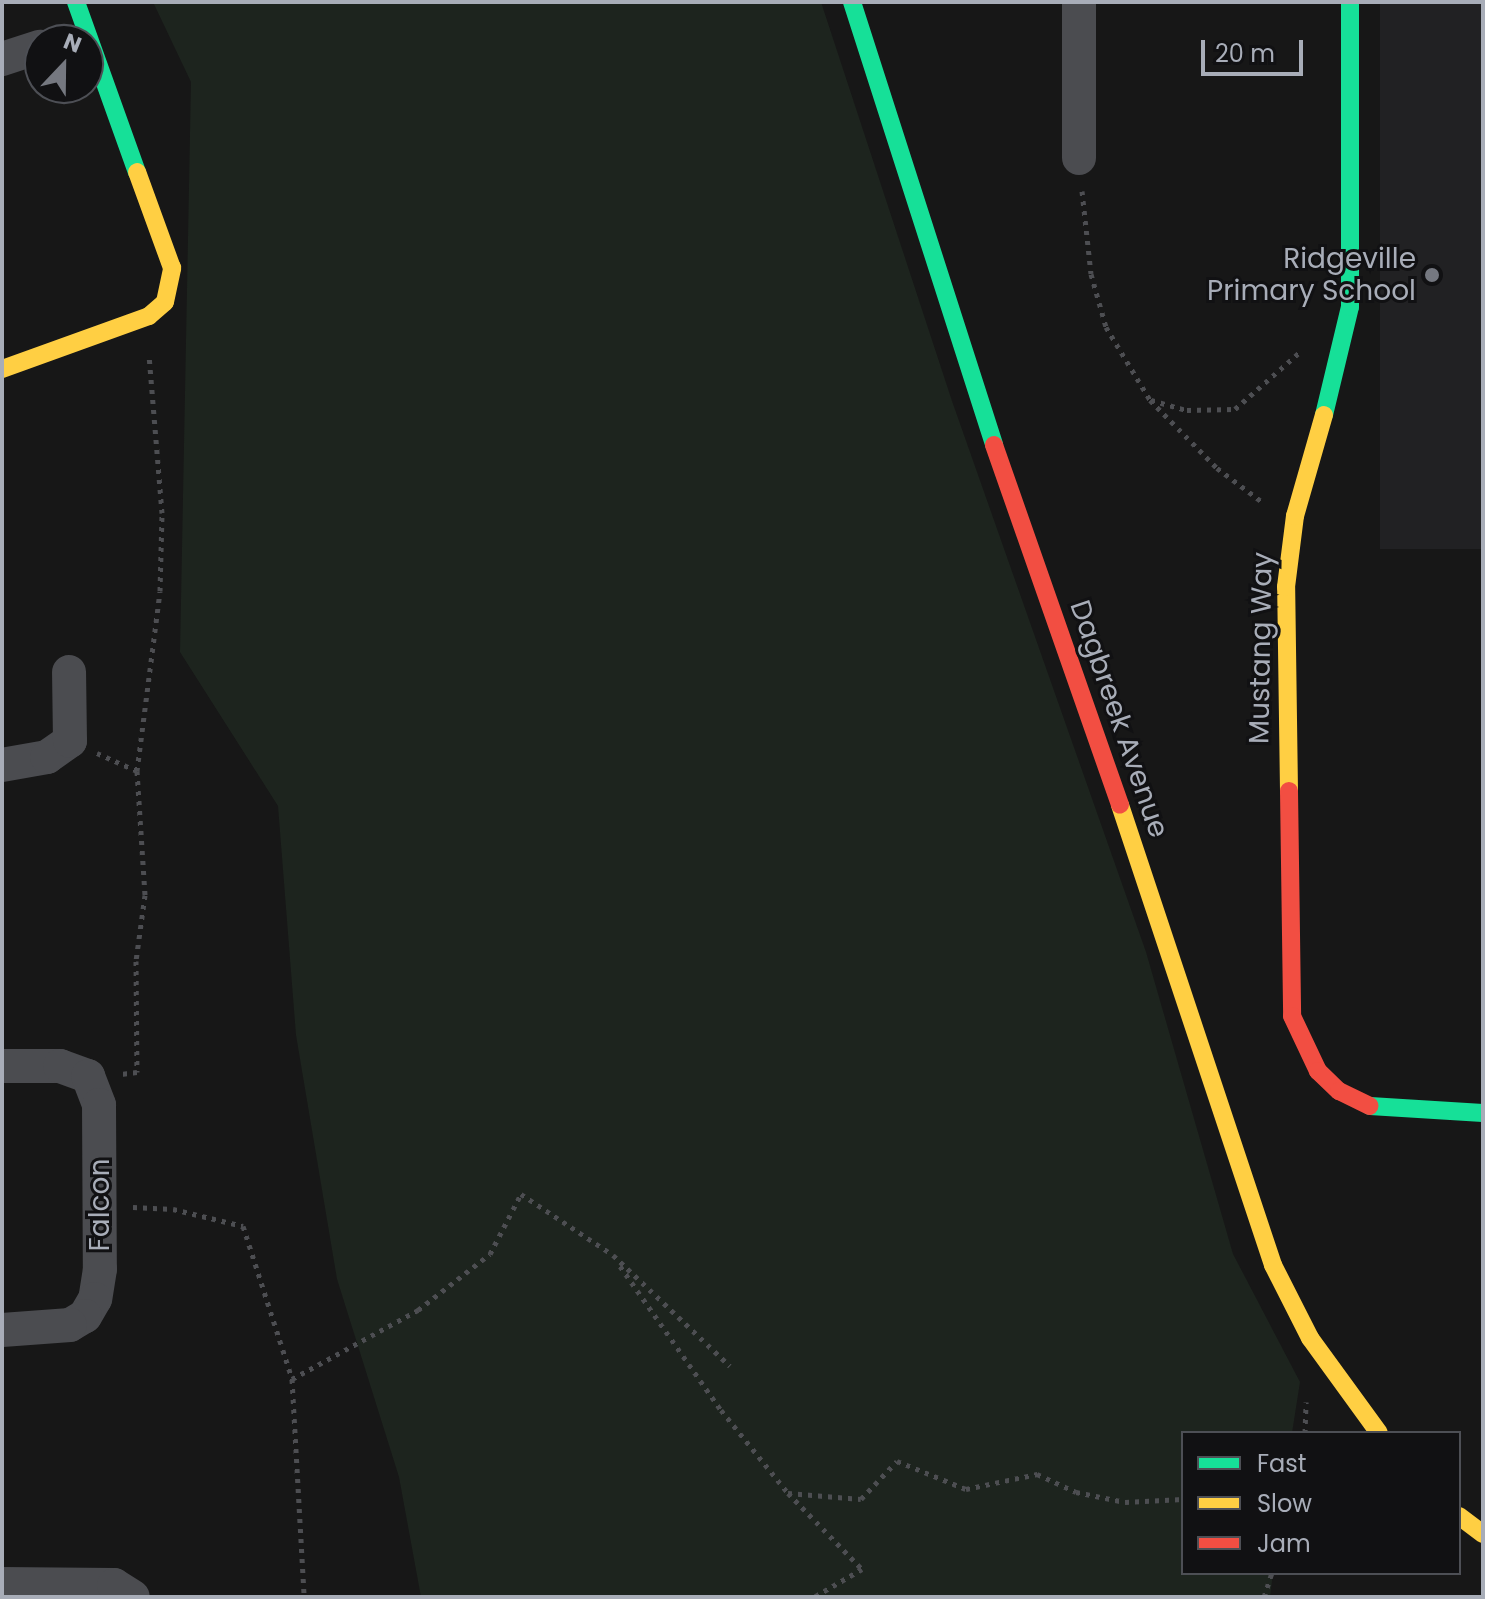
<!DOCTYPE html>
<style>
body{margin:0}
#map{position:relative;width:1485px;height:1599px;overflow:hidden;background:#171717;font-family:Poppins,sans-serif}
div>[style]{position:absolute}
.built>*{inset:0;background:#212123;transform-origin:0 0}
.green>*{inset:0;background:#1d241e}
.path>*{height:5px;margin-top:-2.5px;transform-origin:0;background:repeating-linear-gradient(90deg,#4d4e52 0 4px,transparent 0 10px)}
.street>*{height:34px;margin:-17px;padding:0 17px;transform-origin:17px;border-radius:17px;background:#4b4c50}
.fast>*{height:18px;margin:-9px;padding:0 9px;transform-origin:9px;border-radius:9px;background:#16e098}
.slow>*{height:18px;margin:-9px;padding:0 9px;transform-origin:9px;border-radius:9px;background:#ffcf43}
.jam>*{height:18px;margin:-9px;padding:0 9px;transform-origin:9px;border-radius:9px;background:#f24e42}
.dots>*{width:22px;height:22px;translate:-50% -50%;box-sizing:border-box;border:4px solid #111113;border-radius:50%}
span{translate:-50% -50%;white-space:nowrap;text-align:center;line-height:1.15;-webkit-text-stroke:6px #111113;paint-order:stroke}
.poi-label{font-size:28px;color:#a8adb8}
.right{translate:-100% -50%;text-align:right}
.street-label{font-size:28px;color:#a8adb8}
.frame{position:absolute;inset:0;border:4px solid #a8adb8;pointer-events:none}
.legend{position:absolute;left:1181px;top:1431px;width:280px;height:144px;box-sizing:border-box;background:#111113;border:2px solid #4d4f55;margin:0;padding:10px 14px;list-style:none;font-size:24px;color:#a8adb8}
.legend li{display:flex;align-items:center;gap:16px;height:40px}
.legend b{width:40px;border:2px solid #4d4f55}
.north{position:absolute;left:24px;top:24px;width:80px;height:80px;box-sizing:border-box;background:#111113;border:2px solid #4d4f55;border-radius:50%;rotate:22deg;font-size:22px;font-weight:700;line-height:32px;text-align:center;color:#a8adb8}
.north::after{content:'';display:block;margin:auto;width:28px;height:36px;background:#757880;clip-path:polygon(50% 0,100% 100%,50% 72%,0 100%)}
.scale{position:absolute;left:1201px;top:40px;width:102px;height:36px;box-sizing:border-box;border:4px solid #a8adb8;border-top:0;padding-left:10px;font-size:24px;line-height:28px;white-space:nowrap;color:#a8adb8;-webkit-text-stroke:6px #111113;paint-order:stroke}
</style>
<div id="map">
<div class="built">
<div style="left:1380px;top:2px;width:103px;height:547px"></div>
</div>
<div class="green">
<div style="clip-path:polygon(153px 2px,821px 2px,952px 401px,1146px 952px,1233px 1254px,1300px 1382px,1292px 1433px,1183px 1433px,1183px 1573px,1273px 1573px,1270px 1597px,421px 1597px,399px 1477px,337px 1279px,296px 1035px,278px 806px,180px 652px,191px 82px)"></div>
</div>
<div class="path">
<div style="left:1082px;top:191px;width:83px;rotate:83.8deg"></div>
<div style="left:1091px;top:274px;width:55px;rotate:74.2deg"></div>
<div style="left:1106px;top:327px;width:85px;rotate:58.9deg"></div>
<div style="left:1150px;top:400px;width:95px;rotate:45.4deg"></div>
<div style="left:1217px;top:468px;width:55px;rotate:36.9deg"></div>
<div style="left:1151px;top:400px;width:37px;rotate:16deg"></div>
<div style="left:1187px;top:410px;width:48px;rotate:-1.2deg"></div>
<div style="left:1235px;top:409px;width:88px;rotate:-41.3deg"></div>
<div style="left:97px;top:753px;width:44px;rotate:24.2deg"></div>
<div style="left:137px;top:771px;width:124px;rotate:86.3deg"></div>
<div style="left:145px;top:895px;width:67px;rotate:97.8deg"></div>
<div style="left:136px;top:961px;width:111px;rotate:89.5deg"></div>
<div style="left:137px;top:1072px;width:16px;rotate:173deg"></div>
<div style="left:137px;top:771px;width:181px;rotate:-82.7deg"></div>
<div style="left:160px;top:591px;width:78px;rotate:-88.5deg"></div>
<div style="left:162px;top:513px;width:159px;rotate:-94.7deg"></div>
<div style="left:133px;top:1207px;width:40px;rotate:2.9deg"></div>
<div style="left:173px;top:1209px;width:72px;rotate:13.7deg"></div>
<div style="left:243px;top:1226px;width:161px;rotate:72.2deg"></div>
<div style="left:292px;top:1379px;width:144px;rotate:-28.7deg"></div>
<div style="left:418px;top:1310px;width:91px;rotate:-37.9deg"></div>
<div style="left:490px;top:1254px;width:68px;rotate:-62.7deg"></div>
<div style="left:521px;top:1194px;width:110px;rotate:33.5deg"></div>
<div style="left:613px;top:1255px;width:161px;rotate:43.5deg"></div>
<div style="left:620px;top:1266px;width:176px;rotate:55deg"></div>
<div style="left:721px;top:1410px;width:107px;rotate:51.1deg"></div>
<div style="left:788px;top:1493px;width:73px;rotate:4.7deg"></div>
<div style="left:861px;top:1499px;width:52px;rotate:-46.5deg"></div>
<div style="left:897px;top:1461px;width:74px;rotate:22.1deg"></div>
<div style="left:966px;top:1489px;width:73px;rotate:-11.9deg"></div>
<div style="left:1037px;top:1474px;width:43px;rotate:24.8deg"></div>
<div style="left:1076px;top:1492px;width:50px;rotate:11.5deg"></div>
<div style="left:1125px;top:1502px;width:58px;rotate:-3deg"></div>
<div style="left:292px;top:1379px;width:218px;rotate:86.8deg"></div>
<div style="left:1305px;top:1433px;width:31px;rotate:-88deg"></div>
<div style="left:788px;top:1493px;width:106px;rotate:45.8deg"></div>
<div style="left:862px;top:1569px;width:56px;rotate:149.7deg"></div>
<div style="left:1264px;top:1597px;width:25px;rotate:-72deg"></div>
</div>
<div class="street">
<div style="left:2px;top:59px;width:40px;rotate:-18deg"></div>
<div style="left:1079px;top:158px;width:156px;rotate:-90deg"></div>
<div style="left:2px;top:765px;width:46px;rotate:-10.1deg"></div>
<div style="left:47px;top:757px;width:28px;rotate:-35deg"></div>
<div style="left:70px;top:741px;width:69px;rotate:-90.8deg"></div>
<div style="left:2px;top:1066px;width:58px"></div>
<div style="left:60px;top:1066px;width:30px;rotate:20deg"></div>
<div style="left:88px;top:1076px;width:31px;rotate:69deg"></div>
<div style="left:99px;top:1105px;width:164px;rotate:89.7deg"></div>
<div style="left:100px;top:1269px;width:30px;rotate:99deg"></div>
<div style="left:95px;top:1299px;width:20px;rotate:120deg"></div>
<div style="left:85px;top:1316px;width:17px;rotate:149deg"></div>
<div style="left:70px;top:1325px;width:68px;rotate:175.8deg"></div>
<div style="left:2px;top:1584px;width:112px;rotate:0.5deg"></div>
<div style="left:114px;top:1585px;width:22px;rotate:32deg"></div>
</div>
<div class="fast">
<div style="left:76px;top:2px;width:181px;rotate:70.3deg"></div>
<div style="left:852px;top:2px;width:465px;rotate:72.2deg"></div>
<div style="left:1324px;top:415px;width:111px;rotate:-76.5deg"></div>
<div style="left:1350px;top:307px;width:305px;rotate:-90deg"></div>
<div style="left:1370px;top:1106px;width:113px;rotate:3.5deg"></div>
</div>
<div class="slow">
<div style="left:2px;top:369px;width:156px;rotate:-19.8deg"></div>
<div style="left:149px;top:316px;width:21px;rotate:-41deg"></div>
<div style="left:165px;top:302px;width:35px;rotate:-78deg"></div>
<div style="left:172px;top:268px;width:102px;rotate:-110deg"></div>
<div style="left:1289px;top:791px;width:204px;rotate:-90.8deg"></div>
<div style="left:1286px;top:587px;width:72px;rotate:-82.8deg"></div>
<div style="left:1295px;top:516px;width:105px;rotate:-74deg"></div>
<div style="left:1120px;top:805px;width:485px;rotate:71.6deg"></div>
<div style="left:1273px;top:1265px;width:82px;rotate:63.1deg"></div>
<div style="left:1310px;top:1338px;width:117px;rotate:54deg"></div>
<div style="left:1459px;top:1516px;width:30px;rotate:37deg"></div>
</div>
<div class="jam">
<div style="left:994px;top:445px;width:381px;rotate:70.7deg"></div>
<div style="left:1289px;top:791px;width:225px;rotate:89.2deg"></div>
<div style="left:1292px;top:1016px;width:61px;rotate:64.7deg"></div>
<div style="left:1318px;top:1071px;width:29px;rotate:44deg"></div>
<div style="left:1339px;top:1091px;width:34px;rotate:26deg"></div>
</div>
<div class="dots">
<div style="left:1432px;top:275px;background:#757880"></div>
</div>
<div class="poi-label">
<span class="right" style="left:1416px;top:275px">Ridgeville<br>Primary School</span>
</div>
<div class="street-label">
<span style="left:1261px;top:648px;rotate:-89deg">Mustang Way</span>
<span style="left:1119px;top:719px;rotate:71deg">Dagbreek Avenue</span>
<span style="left:100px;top:1205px;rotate:-90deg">Falcon</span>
</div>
<div class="frame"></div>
<ul class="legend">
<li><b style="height:10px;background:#16e098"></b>Fast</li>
<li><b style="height:10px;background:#ffcf43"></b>Slow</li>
<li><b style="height:10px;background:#f24e42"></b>Jam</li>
</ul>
<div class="north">N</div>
<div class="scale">20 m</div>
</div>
